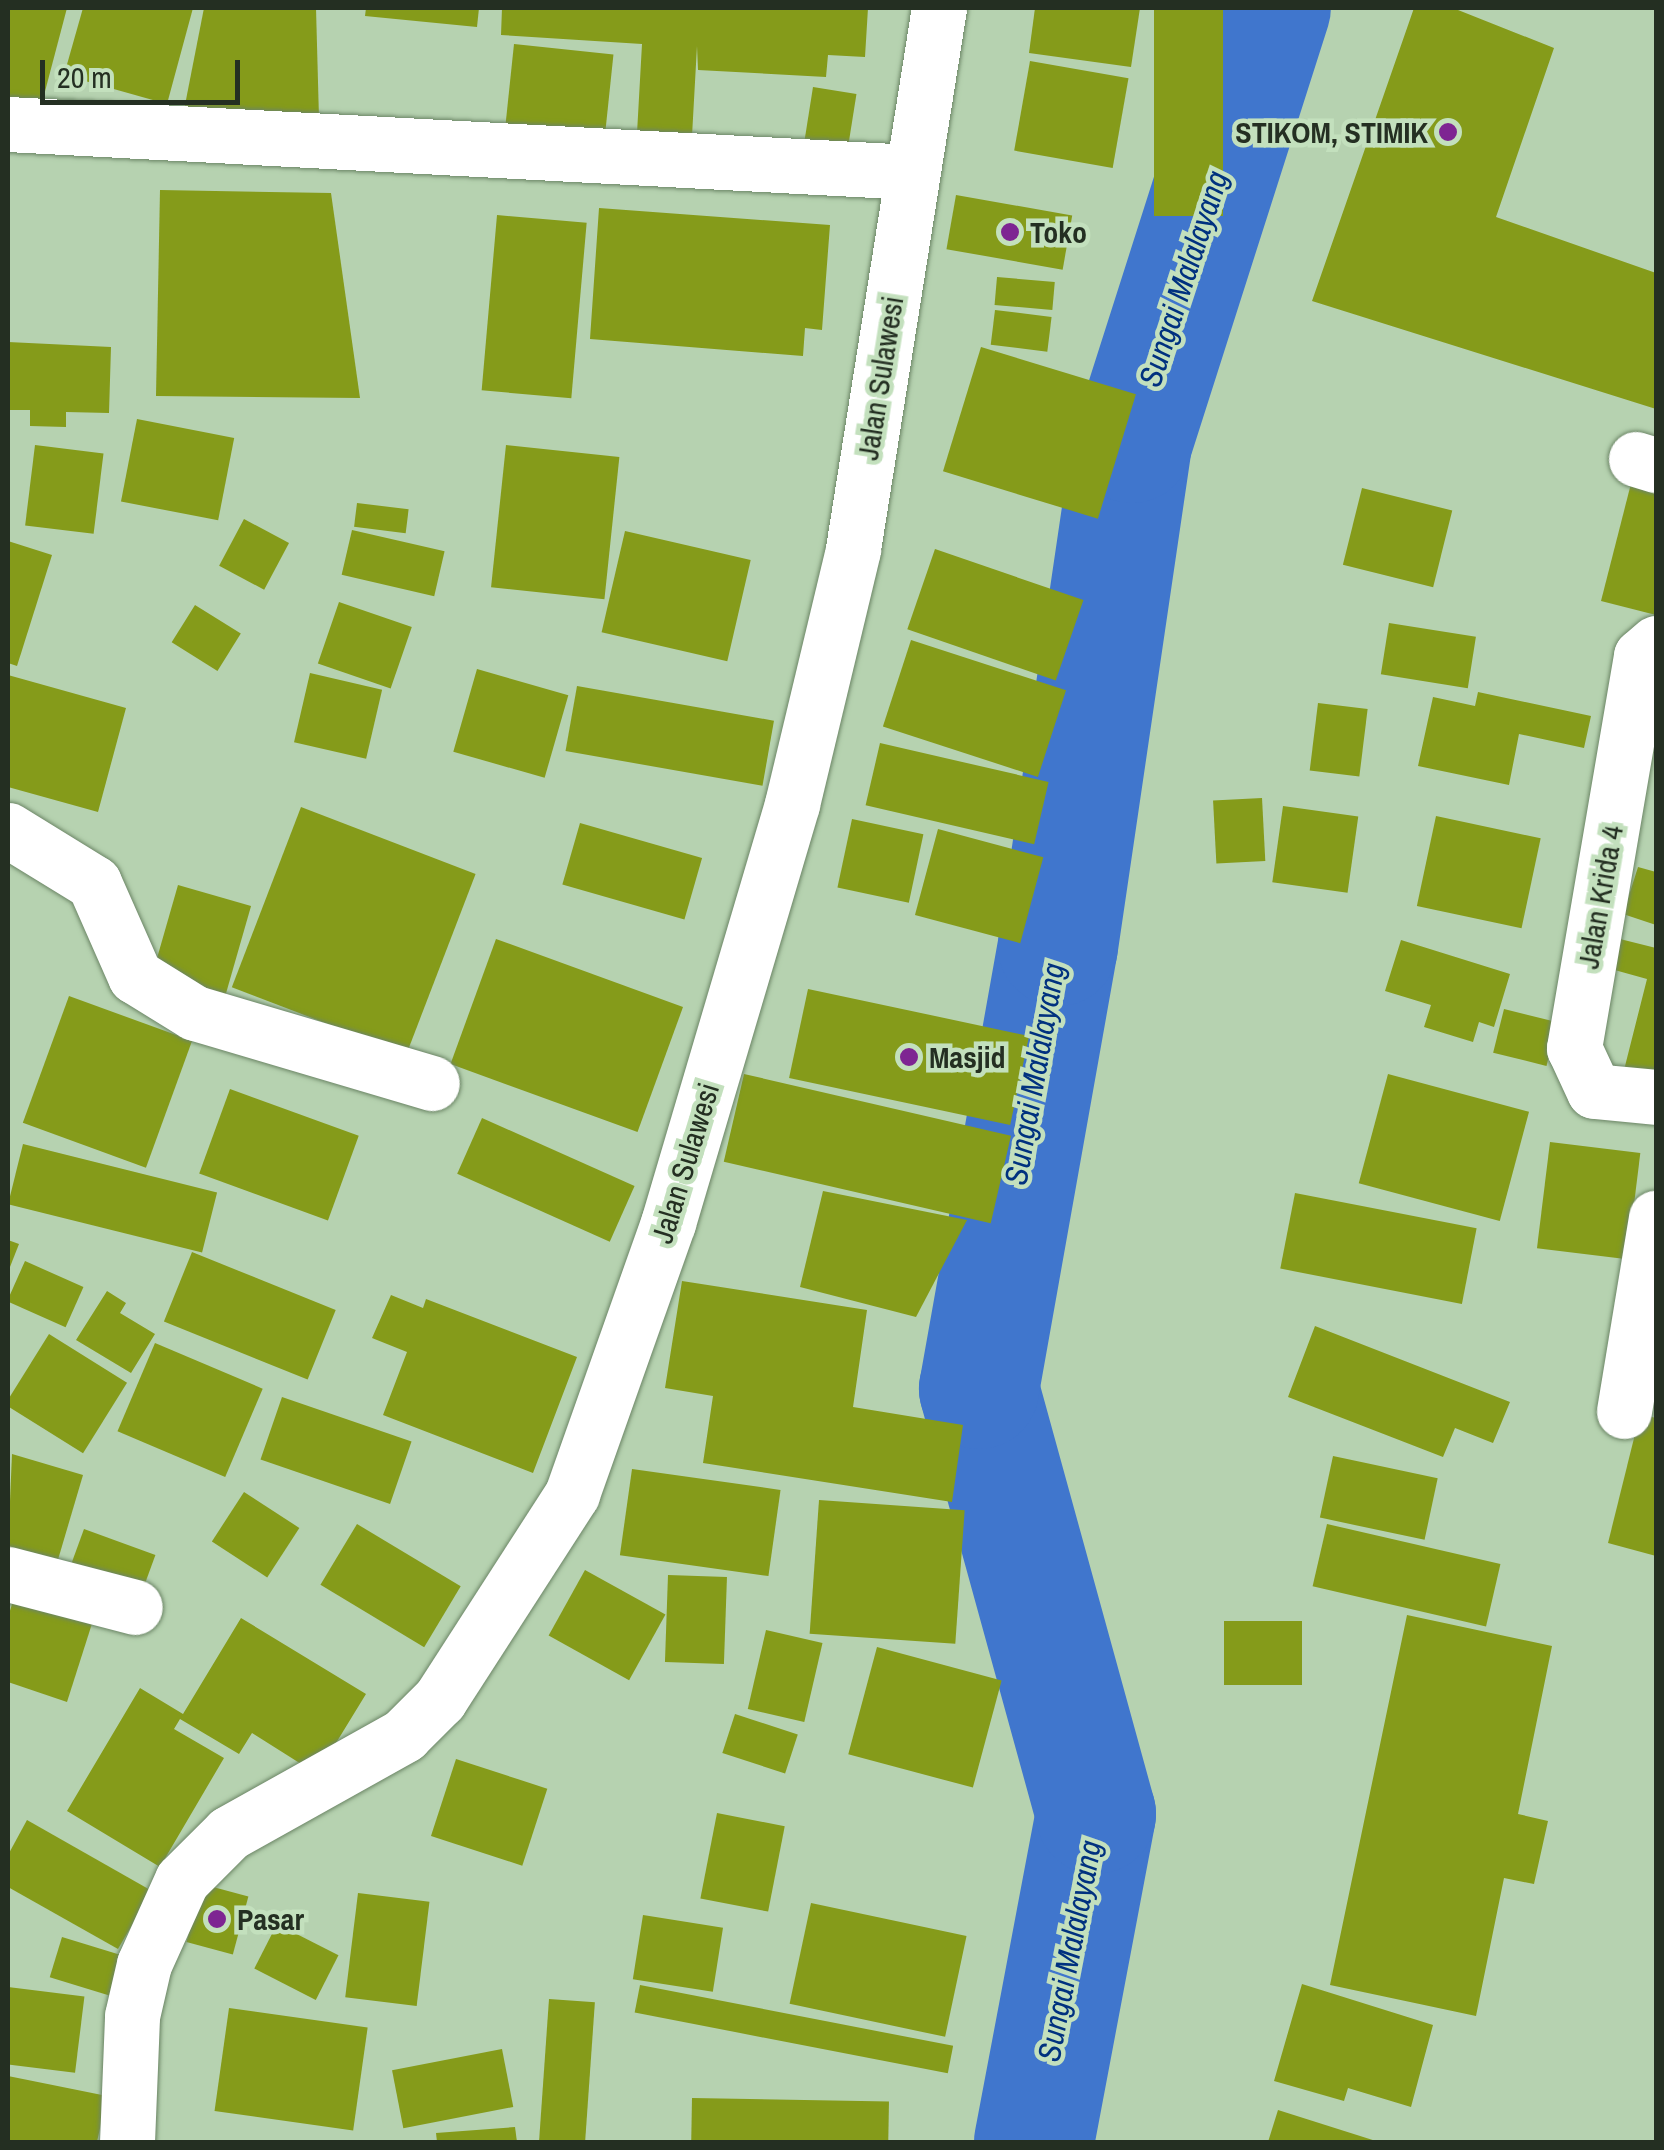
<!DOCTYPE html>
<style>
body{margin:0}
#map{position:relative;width:1664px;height:2150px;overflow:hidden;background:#b6d2b0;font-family:"Archivo Narrow",sans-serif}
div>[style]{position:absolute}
.river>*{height:120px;margin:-60px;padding:0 60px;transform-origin:60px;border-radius:60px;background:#4076cd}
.building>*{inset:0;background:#859b1a;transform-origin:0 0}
.roads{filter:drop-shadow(0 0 2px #6b8565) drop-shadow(0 0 2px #6b8565)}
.minor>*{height:55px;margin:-27.5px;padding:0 27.5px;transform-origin:27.5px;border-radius:27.5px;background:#fff}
.dots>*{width:28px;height:28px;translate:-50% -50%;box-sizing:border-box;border:5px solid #c3e0bd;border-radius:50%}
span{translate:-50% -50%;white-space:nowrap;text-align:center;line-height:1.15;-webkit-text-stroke:9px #c3e0bd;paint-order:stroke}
.poi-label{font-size:30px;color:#242f22;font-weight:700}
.right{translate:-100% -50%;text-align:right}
.left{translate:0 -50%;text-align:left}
.street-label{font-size:30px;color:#242f22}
.water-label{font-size:32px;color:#00317f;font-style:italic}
.frame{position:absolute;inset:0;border:10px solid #242f22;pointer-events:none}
.scale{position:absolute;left:40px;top:60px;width:200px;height:45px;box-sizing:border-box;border:5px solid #242f22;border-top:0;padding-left:12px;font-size:30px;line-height:35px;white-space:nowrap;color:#242f22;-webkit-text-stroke:8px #c3e0bd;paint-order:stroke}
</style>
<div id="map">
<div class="river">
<div style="left:1034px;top:2142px;width:334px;rotate:-79.3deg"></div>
<div style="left:1096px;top:1814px;width:441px;rotate:-105.4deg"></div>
<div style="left:979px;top:1389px;width:450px;rotate:-79.9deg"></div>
<div style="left:1058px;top:946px;width:508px;rotate:-81.63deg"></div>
<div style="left:1132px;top:443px;width:457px;rotate:-72.3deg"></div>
</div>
<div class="building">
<div style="clip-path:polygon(8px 8px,67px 8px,38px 118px,8px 110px)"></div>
<div style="clip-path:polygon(83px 8px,193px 8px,167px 104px,64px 75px)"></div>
<div style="clip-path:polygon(204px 8px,316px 8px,319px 119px,184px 110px)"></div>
<div style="clip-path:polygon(366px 8px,479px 8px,477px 27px,365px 16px)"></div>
<div style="clip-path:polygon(502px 8px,868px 8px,865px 57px,828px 55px,826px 77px,698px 70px,697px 46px,691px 154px,636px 151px,642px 44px,501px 35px)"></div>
<div style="clip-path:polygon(1035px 8px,1140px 8px,1131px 67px,1029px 53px)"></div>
<div style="left:1154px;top:8px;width:69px;height:208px"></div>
<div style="clip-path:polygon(1414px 8px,1453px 8px,1554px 48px,1496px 217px,1656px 273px,1656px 409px,1312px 301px)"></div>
<div style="left:514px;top:44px;width:100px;height:98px;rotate:6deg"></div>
<div style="left:1030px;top:61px;width:100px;height:91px;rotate:10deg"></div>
<div style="left:813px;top:87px;width:44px;height:66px;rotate:9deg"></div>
<div style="clip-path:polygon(160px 190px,331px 193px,360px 398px,156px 396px)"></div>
<div style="left:956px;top:195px;width:118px;height:55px;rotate:10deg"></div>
<div style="clip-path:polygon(599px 208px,830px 225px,822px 330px,805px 328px,803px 356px,590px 339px)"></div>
<div style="left:497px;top:215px;width:90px;height:176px;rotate:5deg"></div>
<div style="left:997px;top:277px;width:58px;height:28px;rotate:5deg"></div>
<div style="left:995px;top:310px;width:57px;height:35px;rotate:7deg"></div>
<div style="clip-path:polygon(8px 342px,111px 347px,109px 413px,66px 412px,66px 427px,30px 426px,30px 410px,8px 410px)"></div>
<div style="left:981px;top:347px;width:162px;height:130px;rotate:17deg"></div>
<div style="left:137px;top:419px;width:99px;height:84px;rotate:11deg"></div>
<div style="left:35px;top:445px;width:69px;height:81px;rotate:7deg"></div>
<div style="left:506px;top:445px;width:114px;height:143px;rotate:6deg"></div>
<div style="clip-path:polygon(1636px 464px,1656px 469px,1656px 615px,1601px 601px)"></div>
<div style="left:1362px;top:488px;width:93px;height:79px;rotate:14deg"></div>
<div style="left:357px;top:503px;width:52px;height:24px;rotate:7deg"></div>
<div style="left:244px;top:519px;width:51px;height:53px;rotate:28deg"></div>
<div style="left:352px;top:530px;width:95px;height:46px;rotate:13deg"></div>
<div style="left:625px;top:531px;width:129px;height:104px;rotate:13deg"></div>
<div style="clip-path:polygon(8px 541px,52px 555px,17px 666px,8px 663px)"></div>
<div style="left:935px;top:549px;width:157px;height:85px;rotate:19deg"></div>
<div style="left:339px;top:602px;width:77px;height:65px;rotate:19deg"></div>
<div style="left:195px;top:605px;width:54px;height:44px;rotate:32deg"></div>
<div style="left:1389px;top:623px;width:88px;height:52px;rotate:9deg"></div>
<div style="left:911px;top:640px;width:163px;height:91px;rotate:18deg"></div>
<div style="left:477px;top:669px;width:95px;height:86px;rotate:16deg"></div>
<div style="left:310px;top:673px;width:74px;height:71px;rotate:13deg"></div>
<div style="clip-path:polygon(8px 675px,126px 708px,98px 812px,8px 787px)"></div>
<div style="left:577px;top:686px;width:200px;height:66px;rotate:10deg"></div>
<div style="clip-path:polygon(1478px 692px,1591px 716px,1584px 748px,1519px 734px,1509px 785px,1418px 766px,1433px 697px,1475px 706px)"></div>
<div style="left:1318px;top:703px;width:50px;height:68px;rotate:7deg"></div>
<div style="left:880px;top:743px;width:173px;height:64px;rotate:13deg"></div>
<div style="left:1262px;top:798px;width:63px;height:49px;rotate:87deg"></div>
<div style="left:1283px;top:806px;width:76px;height:77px;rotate:8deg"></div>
<div style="left:301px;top:807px;width:187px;height:193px;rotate:21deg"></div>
<div style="left:1436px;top:816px;width:107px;height:92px;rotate:12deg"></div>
<div style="left:852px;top:819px;width:73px;height:70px;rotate:12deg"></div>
<div style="left:580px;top:823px;width:127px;height:64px;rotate:16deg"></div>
<div style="left:938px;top:829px;width:109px;height:89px;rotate:15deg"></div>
<div style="clip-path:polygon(1638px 867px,1656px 872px,1656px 925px,1623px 914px)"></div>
<div style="left:178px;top:885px;width:76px;height:97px;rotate:16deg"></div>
<div style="clip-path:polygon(1600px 934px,1656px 948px,1656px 1082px,1623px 1074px,1647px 979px,1593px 964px)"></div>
<div style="left:496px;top:939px;width:199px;height:133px;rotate:20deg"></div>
<div style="clip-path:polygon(1401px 940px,1510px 974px,1494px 1027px,1479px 1022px,1473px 1042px,1424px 1027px,1431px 1005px,1385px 991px)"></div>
<div style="left:808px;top:989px;width:226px;height:91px;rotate:12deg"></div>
<div style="left:69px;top:996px;width:131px;height:135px;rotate:20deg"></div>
<div style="left:1504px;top:1009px;width:55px;height:45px;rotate:14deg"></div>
<div style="left:744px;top:1074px;width:274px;height:90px;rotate:13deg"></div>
<div style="left:1388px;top:1074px;width:146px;height:113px;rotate:15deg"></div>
<div style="left:230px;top:1089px;width:137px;height:90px;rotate:20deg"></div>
<div style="left:482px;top:1118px;width:167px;height:61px;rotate:24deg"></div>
<div style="left:1550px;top:1142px;width:91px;height:107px;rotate:7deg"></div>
<div style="left:23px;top:1144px;width:200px;height:62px;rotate:14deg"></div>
<div style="clip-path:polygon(823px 1191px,967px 1220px,916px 1317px,800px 1287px)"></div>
<div style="left:1295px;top:1193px;width:185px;height:77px;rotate:11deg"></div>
<div style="clip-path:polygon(8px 1240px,19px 1244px,8px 1272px)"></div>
<div style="left:192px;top:1252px;width:155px;height:75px;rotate:22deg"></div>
<div style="left:25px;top:1261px;width:64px;height:44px;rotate:24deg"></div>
<div style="clip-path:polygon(682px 1281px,867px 1310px,853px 1407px,963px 1425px,952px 1502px,703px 1463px,713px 1396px,665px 1388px)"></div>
<div style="clip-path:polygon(107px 1291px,126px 1303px,120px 1313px,155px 1334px,131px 1373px,76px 1340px)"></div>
<div style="clip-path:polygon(391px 1295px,423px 1308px,426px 1299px,577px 1357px,533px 1473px,383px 1415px,407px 1352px,372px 1338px)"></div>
<div style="clip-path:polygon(1315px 1326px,1510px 1402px,1493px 1443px,1455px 1428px,1443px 1457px,1288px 1397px)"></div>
<div style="left:49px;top:1334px;width:92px;height:83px;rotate:32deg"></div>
<div style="left:155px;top:1343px;width:117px;height:96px;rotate:23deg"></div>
<div style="left:282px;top:1397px;width:137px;height:66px;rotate:19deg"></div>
<div style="clip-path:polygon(1640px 1414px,1656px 1418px,1656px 1556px,1608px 1543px)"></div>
<div style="clip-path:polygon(12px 1454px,83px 1475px,57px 1563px,8px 1548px)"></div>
<div style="left:1333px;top:1456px;width:107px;height:63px;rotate:12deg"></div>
<div style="left:632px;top:1469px;width:150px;height:87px;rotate:8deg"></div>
<div style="left:244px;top:1492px;width:66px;height:59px;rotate:33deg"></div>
<div style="left:819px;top:1500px;width:146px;height:134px;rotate:4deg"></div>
<div style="left:357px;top:1524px;width:121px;height:71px;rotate:31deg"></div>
<div style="left:1327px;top:1524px;width:178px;height:64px;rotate:13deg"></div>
<div style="left:84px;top:1529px;width:76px;height:52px;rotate:20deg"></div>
<div style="left:585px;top:1570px;width:92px;height:75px;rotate:29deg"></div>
<div style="left:668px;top:1575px;width:59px;height:87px;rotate:2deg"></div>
<div style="clip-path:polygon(18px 1585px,96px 1611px,67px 1702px,8px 1682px,8px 1617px)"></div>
<div style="clip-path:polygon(1407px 1615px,1552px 1646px,1518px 1814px,1548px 1821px,1534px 1884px,1504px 1878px,1476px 2016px,1330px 1985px)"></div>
<div style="clip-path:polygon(241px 1618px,366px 1694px,317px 1774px,252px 1733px,239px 1754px,180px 1719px,174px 1729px,224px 1758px,160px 1867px,67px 1811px,140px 1688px,183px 1714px)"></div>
<div style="left:1224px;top:1621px;width:78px;height:64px"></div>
<div style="left:766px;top:1630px;width:58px;height:81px;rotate:13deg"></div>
<div style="left:877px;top:1647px;width:129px;height:111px;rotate:15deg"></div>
<div style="left:735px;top:1714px;width:66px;height:41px;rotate:18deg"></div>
<div style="left:456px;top:1759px;width:96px;height:81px;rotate:18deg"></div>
<div style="left:717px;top:1813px;width:69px;height:87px;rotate:11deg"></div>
<div style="clip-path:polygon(27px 1820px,152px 1891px,118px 1949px,8px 1887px,8px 1855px)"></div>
<div style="left:202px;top:1884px;width:48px;height:60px;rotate:15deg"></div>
<div style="left:358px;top:1893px;width:72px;height:105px;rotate:7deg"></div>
<div style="left:811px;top:1903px;width:159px;height:103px;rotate:12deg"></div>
<div style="left:643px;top:1915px;width:81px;height:65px;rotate:9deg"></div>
<div style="left:277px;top:1924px;width:69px;height:50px;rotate:27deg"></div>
<div style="left:62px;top:1937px;width:64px;height:42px;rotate:17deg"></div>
<div style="clip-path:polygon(1302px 1984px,1433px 2025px,1411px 2107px,1348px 2088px,1344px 2101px,1274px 2081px)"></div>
<div style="left:640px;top:1985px;width:319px;height:28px;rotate:11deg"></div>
<div style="left:8px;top:1987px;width:77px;height:77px;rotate:7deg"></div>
<div style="left:549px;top:1999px;width:46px;height:143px;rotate:4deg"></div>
<div style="left:229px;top:2008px;width:140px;height:104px;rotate:8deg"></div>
<div style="left:502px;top:2049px;width:59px;height:112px;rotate:79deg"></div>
<div style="clip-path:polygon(8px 2076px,107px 2096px,97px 2142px,8px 2142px)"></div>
<div style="left:692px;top:2098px;width:197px;height:44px;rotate:1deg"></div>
<div style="clip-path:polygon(1278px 2110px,1379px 2142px,1268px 2142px)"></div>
<div style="clip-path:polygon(515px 2127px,517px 2142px,437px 2142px,436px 2133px)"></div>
</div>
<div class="roads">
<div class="minor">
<div style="left:8px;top:124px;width:906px;rotate:3.04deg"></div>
<div style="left:1636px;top:459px;width:21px;rotate:17deg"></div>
<div style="left:1656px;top:643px;width:20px;rotate:139deg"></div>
<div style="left:1641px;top:656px;width:398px;rotate:99.7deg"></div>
<div style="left:1574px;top:1048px;width:47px;rotate:65.1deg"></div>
<div style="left:1594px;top:1091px;width:62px;rotate:5.5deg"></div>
<div style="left:8px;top:830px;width:101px;rotate:31.6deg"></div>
<div style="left:94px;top:883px;width:102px;rotate:66.2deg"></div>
<div style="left:135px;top:976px;width:70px;rotate:31.7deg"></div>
<div style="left:195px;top:1013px;width:247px;rotate:16.5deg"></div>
<div style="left:1624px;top:1411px;width:196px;rotate:-80.6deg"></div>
<div style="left:8px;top:1574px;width:131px;rotate:14.6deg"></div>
<div style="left:127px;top:2142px;width:126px;rotate:-87.7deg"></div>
<div style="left:132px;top:2016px;width:53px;rotate:-77deg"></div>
<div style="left:144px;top:1964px;width:92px;rotate:-65.7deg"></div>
<div style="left:182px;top:1880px;width:66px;rotate:-45deg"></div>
<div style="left:229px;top:1833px;width:201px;rotate:-29.2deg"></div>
<div style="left:404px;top:1735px;width:51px;rotate:-45deg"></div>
<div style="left:440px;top:1699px;width:244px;rotate:-57.2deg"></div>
<div style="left:572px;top:1494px;width:288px;rotate:-70.5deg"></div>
<div style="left:668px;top:1223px;width:437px;rotate:-73.5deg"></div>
<div style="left:792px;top:804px;width:262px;rotate:-76.5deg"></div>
<div style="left:853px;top:549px;width:548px;rotate:-80.97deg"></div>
</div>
</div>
<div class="dots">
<div style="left:1448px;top:132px;background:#7e2592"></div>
<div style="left:1010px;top:232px;background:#7e2592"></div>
<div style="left:909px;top:1057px;background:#7e2592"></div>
<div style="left:217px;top:1919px;background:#7e2592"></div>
</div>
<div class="poi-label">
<span class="right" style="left:1428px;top:132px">STIKOM, STIMIK</span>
<span class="left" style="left:1030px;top:232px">Toko</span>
<span class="left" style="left:929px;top:1057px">Masjid</span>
<span class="left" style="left:237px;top:1919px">Pasar</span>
</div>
<div class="street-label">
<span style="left:880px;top:378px;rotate:-81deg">Jalan Sulawesi</span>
<span style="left:1600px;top:897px;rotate:-80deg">Jalan Krida 4</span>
<span style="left:685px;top:1163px;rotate:-73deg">Jalan Sulawesi</span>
</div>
<div class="water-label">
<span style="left:1184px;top:279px;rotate:-72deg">Sungai Malalayang</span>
<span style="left:1035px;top:1074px;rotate:-80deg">Sungai Malalayang</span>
<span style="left:1070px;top:1951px;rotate:-79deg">Sungai Malalayang</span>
</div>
<div class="frame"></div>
<div class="scale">20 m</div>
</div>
